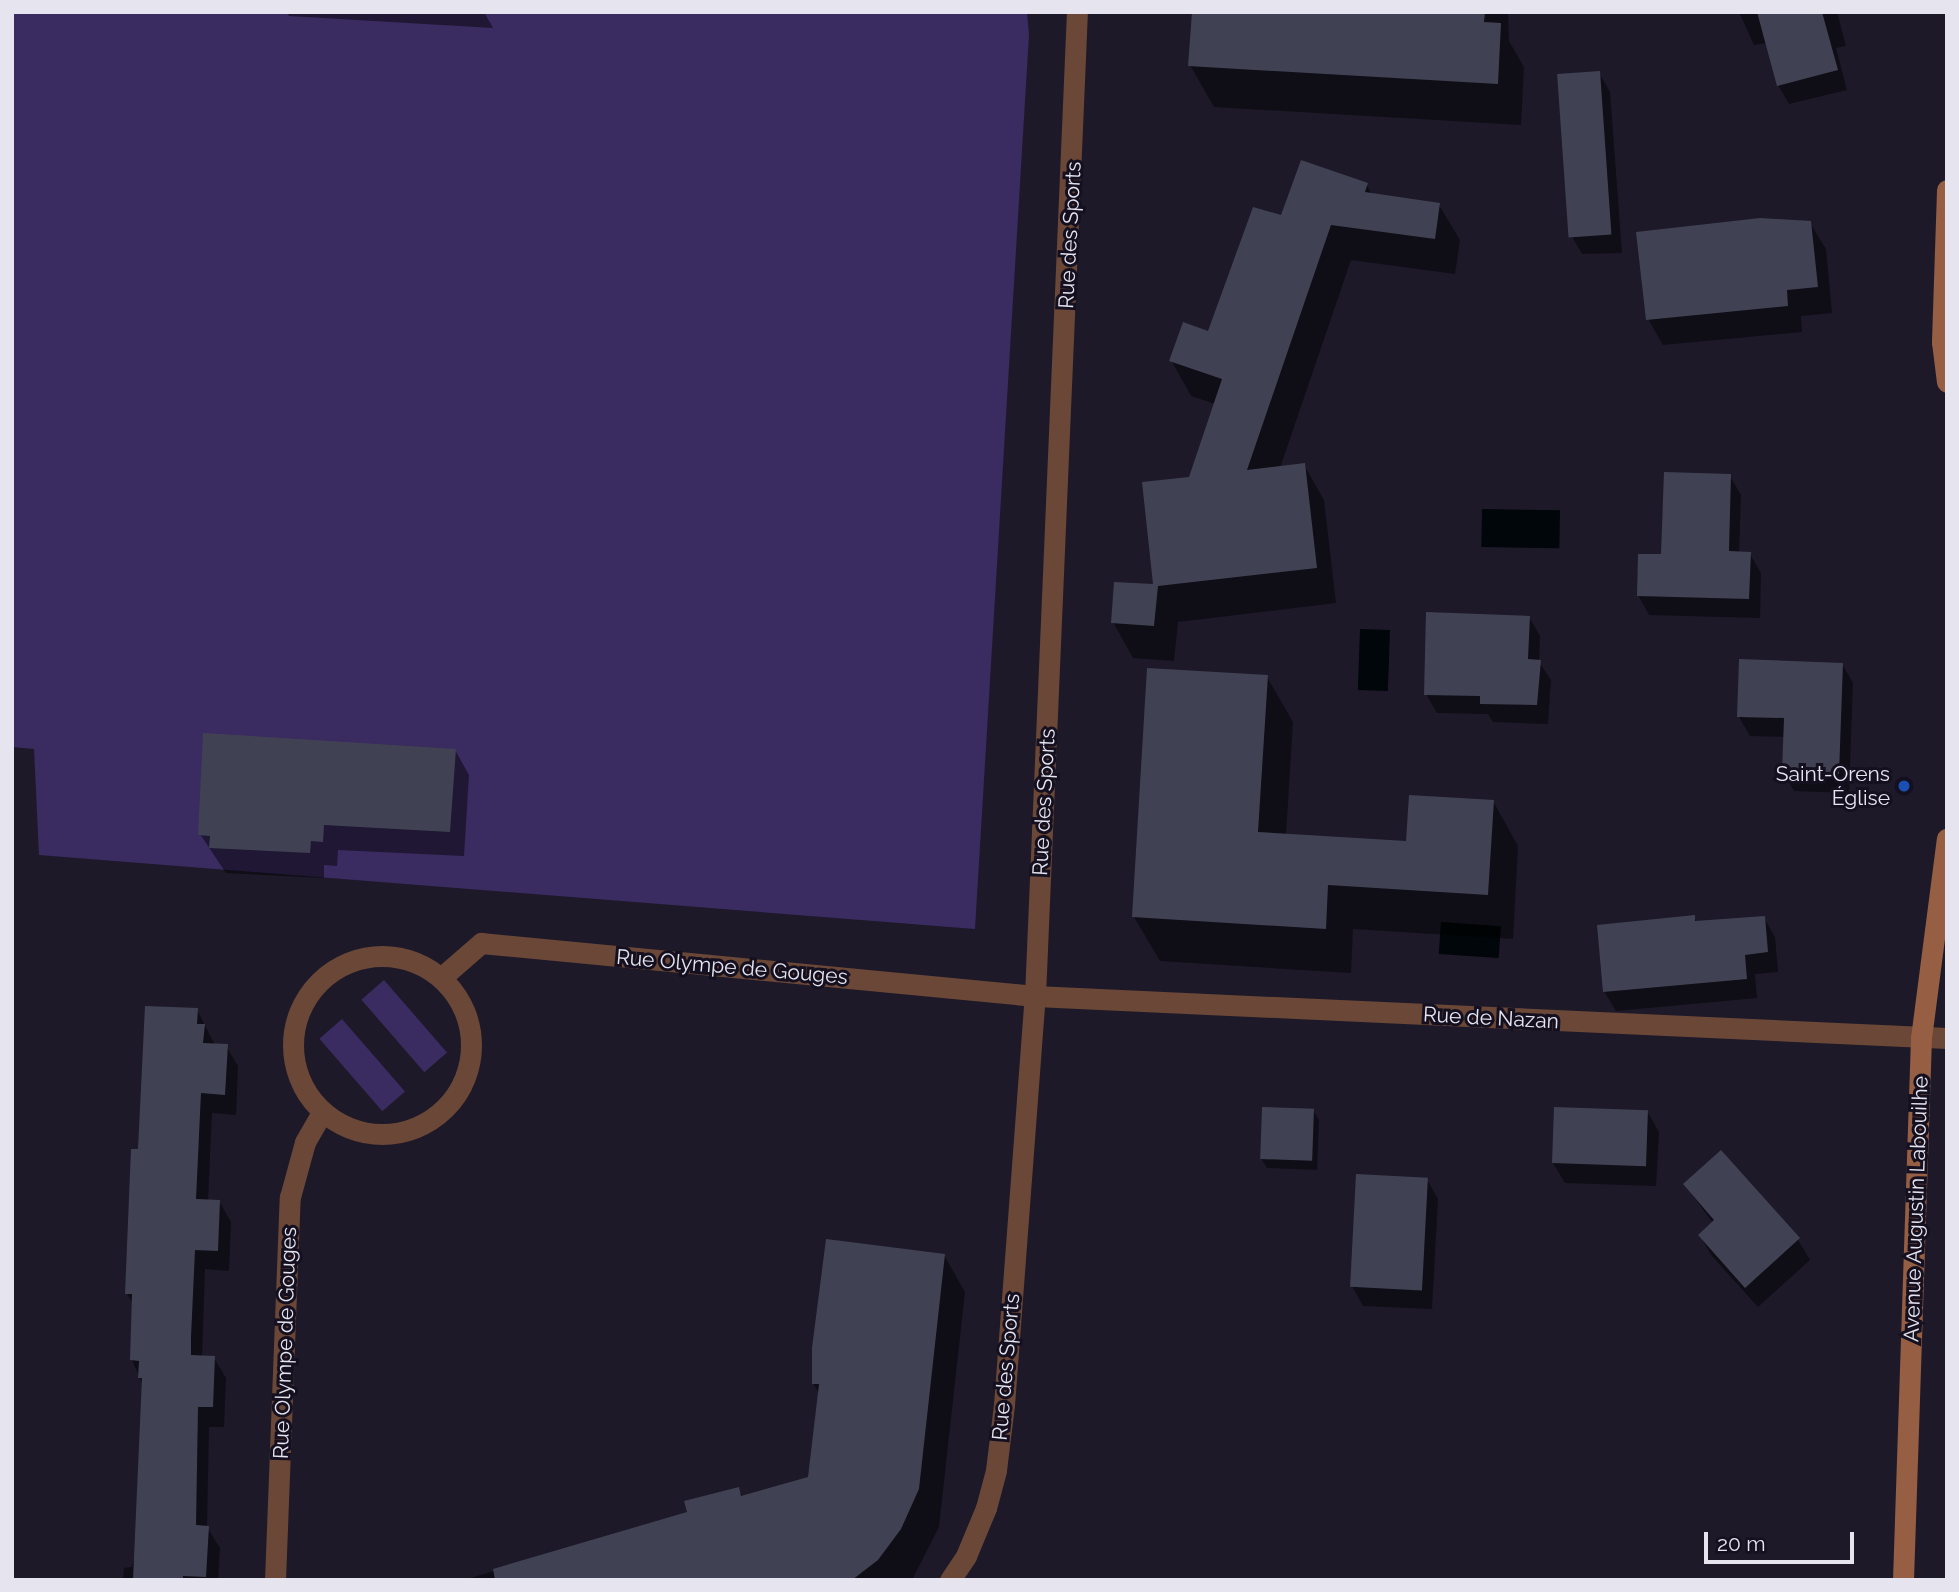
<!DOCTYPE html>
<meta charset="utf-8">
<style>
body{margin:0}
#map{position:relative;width:1959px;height:1592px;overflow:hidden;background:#1d1929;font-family:Raleway,sans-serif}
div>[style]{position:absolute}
.green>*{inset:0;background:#3a2b60;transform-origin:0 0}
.water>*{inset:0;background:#000609;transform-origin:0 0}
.shadow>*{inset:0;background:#0007}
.building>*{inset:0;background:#404254;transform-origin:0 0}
.street>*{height:21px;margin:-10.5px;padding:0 10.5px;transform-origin:10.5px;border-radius:10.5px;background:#6a4736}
.street>.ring{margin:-10.5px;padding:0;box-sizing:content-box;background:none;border:21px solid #6a4736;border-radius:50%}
.secondary>*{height:21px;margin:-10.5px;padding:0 10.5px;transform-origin:10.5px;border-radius:10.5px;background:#965e43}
.dots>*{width:19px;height:19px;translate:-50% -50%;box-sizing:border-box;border:4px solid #141020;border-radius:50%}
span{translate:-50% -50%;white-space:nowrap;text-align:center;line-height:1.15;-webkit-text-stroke:6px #141020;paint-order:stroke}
.street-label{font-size:21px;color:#e6e4ef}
.poi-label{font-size:21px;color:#e6e4ef}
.right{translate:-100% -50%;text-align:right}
.frame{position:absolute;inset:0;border:14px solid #e6e4ef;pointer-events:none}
.scale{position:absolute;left:1704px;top:1532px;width:150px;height:32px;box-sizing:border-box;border:4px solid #e6e4ef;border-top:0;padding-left:9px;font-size:21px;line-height:24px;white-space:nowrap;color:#e6e4ef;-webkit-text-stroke:5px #141020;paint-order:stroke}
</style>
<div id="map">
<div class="green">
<div style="clip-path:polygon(12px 12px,1027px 12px,1029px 35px,975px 929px,39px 855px,34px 749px,12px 747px)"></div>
<div style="left:384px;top:980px;width:96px;height:30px;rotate:49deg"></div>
<div style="left:342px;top:1019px;width:96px;height:30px;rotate:49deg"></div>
</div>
<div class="water">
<div style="left:1482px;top:509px;width:78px;height:38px;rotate:1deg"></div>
<div style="left:1360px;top:629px;width:30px;height:61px;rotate:2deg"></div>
<div style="left:1441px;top:922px;width:60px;height:32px;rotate:4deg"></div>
</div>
<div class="shadow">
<div style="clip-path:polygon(287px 12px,484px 12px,493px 28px,289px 16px)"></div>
<div style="clip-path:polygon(1193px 12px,1508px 12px,1509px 41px,1524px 67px,1521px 125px,1214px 107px,1190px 65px)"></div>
<div style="clip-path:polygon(1739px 12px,1837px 12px,1846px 46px,1836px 48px,1847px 90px,1789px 104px,1778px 85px,1767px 43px,1754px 45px)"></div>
<div style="clip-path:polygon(1599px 73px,1610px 92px,1622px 253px,1582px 254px,1571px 235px)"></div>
<div style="clip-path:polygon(1367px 185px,1372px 195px,1439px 205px,1460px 240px,1455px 274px,1351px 260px,1280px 468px,1304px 465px,1324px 500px,1336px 603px,1178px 622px,1174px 661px,1133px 658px,1113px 622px,1155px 585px,1215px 404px,1191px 396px,1171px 360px,1209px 333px,1282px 217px)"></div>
<div style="clip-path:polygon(1810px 223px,1826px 249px,1832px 313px,1801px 316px,1802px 332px,1663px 345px,1648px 319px)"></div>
<div style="clip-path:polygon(1730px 476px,1741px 495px,1739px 554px,1750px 554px,1761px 573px,1760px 618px,1649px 615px,1638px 595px,1663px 556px)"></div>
<div style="clip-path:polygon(1529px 617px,1540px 636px,1539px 662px,1551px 680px,1548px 724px,1493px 722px,1488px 714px,1437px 713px,1426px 694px)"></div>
<div style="clip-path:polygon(1842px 664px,1853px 683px,1849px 793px,1794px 791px,1783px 772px,1785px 737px,1750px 736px,1739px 717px)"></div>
<div style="clip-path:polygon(1267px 677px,1293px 722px,1286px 835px,1408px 843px,1493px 801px,1518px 846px,1513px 939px,1353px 929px,1351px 973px,1160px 961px,1134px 917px)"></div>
<div style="clip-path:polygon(455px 750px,469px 775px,464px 856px,338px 850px,337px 866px,324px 865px,324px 878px,226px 873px,200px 834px)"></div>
<div style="clip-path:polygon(1694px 917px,1697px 923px,1764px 918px,1775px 937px,1778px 972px,1755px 974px,1757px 998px,1616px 1011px,1604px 991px)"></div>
<div style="clip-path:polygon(197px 1010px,215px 1045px,226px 1046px,238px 1066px,236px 1115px,212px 1113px,208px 1201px,219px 1201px,231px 1222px,229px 1271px,205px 1269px,202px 1358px,214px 1358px,226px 1378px,224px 1427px,209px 1427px,207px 1527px,220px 1548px,218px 1580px,123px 1580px,124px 1568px,132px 1567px,137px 1549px,143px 1385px,132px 1360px,134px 1305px,127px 1294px)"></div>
<div style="clip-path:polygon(1313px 1110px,1319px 1120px,1317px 1170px,1267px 1168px,1261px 1158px)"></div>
<div style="clip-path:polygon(1647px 1111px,1659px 1132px,1656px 1186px,1565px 1183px,1553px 1163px)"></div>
<div style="clip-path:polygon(1427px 1180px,1438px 1199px,1432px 1309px,1363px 1306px,1352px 1286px)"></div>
<div style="clip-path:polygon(1685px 1185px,1798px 1240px,1810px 1260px,1758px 1307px,1712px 1256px,1700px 1236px,1713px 1223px)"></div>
<div style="clip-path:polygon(944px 1255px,965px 1292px,939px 1527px,912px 1580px,464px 1580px,689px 1513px,738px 1489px,743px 1498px,809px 1478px,820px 1395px,813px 1383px)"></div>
</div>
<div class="building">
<div style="clip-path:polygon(1192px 12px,1485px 12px,1484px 22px,1501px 23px,1498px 84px,1188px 66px)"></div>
<div style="clip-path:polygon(1757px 12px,1822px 12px,1838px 70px,1777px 86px)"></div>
<div style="left:1600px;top:71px;width:164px;height:43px;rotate:86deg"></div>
<div style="clip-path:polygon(1301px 160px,1368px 183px,1365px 192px,1440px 203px,1435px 239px,1331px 225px,1247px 470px,1305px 463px,1317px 568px,1158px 586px,1154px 626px,1111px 623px,1114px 582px,1153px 584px,1142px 482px,1189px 477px,1222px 379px,1169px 361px,1183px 322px,1208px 331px,1253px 207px,1281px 215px)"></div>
<div style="clip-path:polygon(1760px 218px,1811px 221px,1818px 287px,1787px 290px,1788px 306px,1646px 320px,1636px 232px)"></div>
<div style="clip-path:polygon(1664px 472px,1731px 474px,1729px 551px,1751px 552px,1749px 599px,1637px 596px,1638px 554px,1661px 554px)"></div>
<div style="clip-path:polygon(1426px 612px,1530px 616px,1528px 659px,1541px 660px,1537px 705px,1480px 704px,1480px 696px,1424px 695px)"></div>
<div style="clip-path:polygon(1739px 659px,1843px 663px,1839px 774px,1782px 772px,1784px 718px,1737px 717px)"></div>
<div style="clip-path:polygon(1147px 668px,1268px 675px,1258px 832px,1406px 841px,1409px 795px,1494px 800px,1488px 895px,1328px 885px,1326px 929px,1132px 917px)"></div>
<div style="clip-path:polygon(203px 733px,456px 749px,450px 832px,324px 825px,323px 842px,311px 841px,310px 853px,209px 848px,210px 836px,198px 835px)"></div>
<div style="clip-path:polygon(1695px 915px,1695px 921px,1765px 916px,1768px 952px,1745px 955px,1747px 979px,1603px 992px,1597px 925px)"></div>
<div style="clip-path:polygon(145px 1006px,198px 1008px,197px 1024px,205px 1024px,203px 1043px,228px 1044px,225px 1095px,201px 1093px,196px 1199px,220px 1200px,218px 1251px,195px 1250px,191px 1337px,191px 1355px,215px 1356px,213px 1407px,198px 1407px,196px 1525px,209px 1526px,206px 1577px,183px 1576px,183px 1580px,133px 1580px,142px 1378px,138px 1378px,139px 1361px,130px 1360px,132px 1294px,125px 1294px,131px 1149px,138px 1149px)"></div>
<div style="left:1262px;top:1107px;width:52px;height:52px;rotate:2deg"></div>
<div style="left:1554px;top:1107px;width:94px;height:56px;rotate:2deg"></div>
<div style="clip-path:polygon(1721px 1150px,1800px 1238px,1745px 1288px,1698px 1235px,1714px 1220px,1683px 1184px)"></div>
<div style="left:1356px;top:1174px;width:72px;height:113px;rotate:3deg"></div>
<div style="clip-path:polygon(826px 1239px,945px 1254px,919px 1489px,901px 1529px,878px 1560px,852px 1580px,495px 1580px,493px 1569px,687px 1512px,684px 1501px,739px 1487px,741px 1496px,808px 1477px,819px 1384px,812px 1384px,812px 1348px)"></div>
</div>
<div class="street">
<div class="ring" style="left:293px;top:956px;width:157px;height:157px"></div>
<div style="left:442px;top:977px;width:52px;rotate:-41.1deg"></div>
<div style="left:481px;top:943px;width:557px;rotate:5.46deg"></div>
<div style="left:1035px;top:996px;width:913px;rotate:2.64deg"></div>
<div style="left:275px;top:1580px;width:383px;rotate:-87.8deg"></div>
<div style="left:290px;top:1197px;width:57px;rotate:-74.7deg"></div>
<div style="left:305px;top:1142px;width:34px;rotate:-60deg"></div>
<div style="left:950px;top:1580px;width:29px;rotate:-56deg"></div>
<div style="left:966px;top:1556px;width:52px;rotate:-67.4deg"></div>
<div style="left:986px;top:1508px;width:39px;rotate:-75deg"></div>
<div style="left:996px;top:1470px;width:65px;rotate:-83deg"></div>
<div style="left:1004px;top:1405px;width:410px;rotate:-85.7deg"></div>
<div style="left:1035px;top:996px;width:985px;rotate:-87.56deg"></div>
</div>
<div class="secondary">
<div style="left:1947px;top:190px;width:152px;rotate:91.9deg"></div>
<div style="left:1942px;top:342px;width:40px;rotate:82.9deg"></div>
<div style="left:1903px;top:1580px;width:542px;rotate:-88.1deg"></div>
<div style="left:1921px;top:1038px;width:201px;rotate:-82.6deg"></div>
</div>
<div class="dots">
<div style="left:1904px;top:786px;background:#1a4fb4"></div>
</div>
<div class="street-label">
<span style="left:1070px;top:235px;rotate:-87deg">Rue des Sports</span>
<span style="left:1044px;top:802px;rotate:-87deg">Rue des Sports</span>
<span style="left:732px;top:967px;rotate:5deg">Rue Olympe de Gouges</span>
<span style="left:1491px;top:1018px;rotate:3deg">Rue de Nazan</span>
<span style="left:1916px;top:1209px;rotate:-88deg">Avenue Augustin Labouilhe</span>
<span style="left:285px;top:1343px;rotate:-88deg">Rue Olympe de Gouges</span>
<span style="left:1006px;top:1367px;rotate:-85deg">Rue des Sports</span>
</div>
<div class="poi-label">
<span class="right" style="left:1890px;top:786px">Saint-Orens<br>Église</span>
</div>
<div class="frame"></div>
<div class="scale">20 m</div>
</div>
